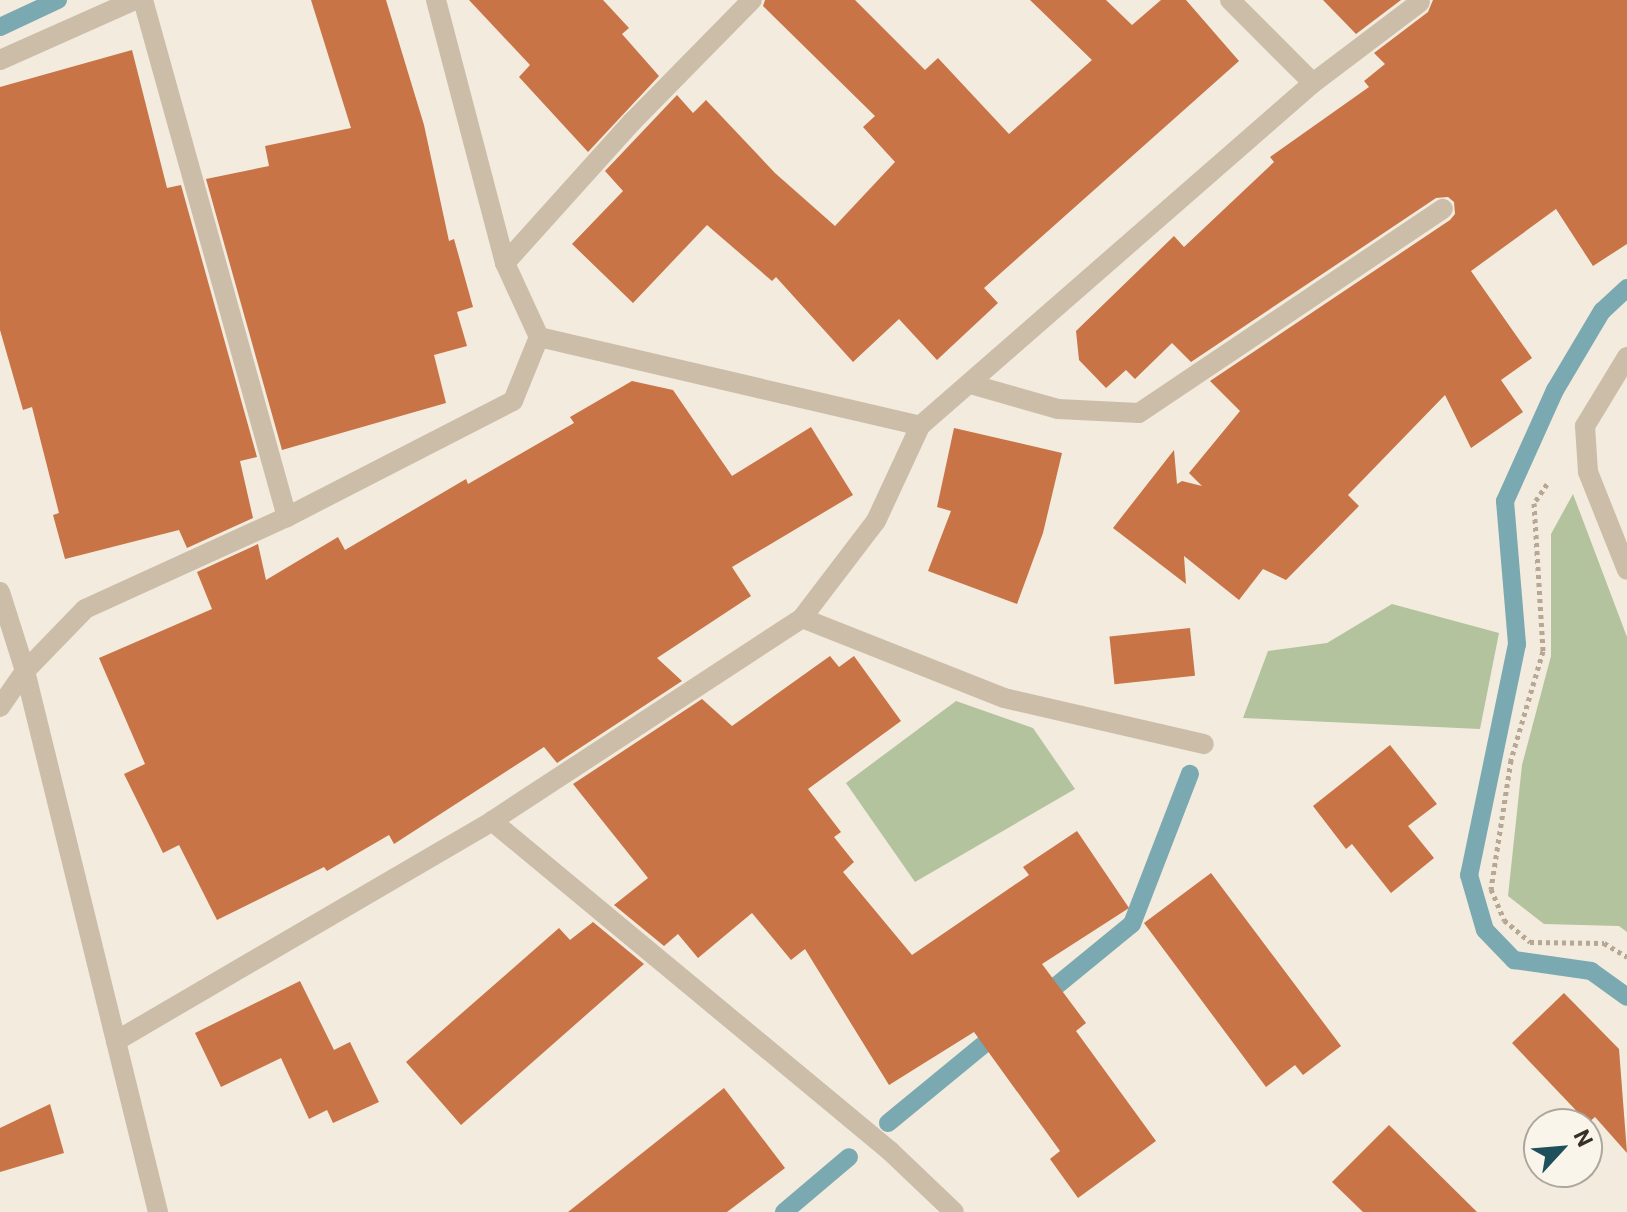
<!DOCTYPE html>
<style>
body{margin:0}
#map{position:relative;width:1627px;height:1212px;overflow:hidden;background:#f3ebdd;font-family:Roboto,sans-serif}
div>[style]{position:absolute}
.green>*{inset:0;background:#b2c39d}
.stream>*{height:18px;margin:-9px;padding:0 9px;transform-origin:9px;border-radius:9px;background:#7ba9b1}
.building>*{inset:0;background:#c87446;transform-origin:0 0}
.path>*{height:5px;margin-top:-2.5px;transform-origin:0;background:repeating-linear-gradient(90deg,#b7a793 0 4px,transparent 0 8px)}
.minor>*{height:20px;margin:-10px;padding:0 10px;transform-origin:10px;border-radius:10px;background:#ccbda9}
span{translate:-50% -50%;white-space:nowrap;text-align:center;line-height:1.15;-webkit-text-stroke:8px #faf5ea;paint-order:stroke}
.north{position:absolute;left:1523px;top:1108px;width:80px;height:80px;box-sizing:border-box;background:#faf5ea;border:2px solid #aca69d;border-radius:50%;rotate:64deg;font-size:22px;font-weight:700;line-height:32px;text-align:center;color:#382f29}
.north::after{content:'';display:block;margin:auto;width:28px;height:36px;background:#1d505b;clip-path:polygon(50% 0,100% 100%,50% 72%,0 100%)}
</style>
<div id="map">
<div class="green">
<div style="clip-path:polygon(1573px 494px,1627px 637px,1627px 932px,1619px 926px,1544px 924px,1508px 896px,1522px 765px,1551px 656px,1551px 534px)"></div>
<div style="clip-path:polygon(1392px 604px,1499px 633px,1480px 729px,1243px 718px,1268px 651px,1327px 643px)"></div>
<div style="clip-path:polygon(956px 701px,1033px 728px,1075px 789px,915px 882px,846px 783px)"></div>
</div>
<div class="stream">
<div style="left:0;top:27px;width:64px;rotate:-25deg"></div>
<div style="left:1627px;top:288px;width:34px;rotate:137deg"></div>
<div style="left:1602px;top:311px;width:92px;rotate:120.7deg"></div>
<div style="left:1555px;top:390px;width:122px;rotate:114.2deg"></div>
<div style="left:1505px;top:501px;width:144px;rotate:85.2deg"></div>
<div style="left:1517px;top:644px;width:236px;rotate:101.7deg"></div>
<div style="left:1469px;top:875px;width:57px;rotate:73.8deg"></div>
<div style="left:1485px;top:930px;width:42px;rotate:46deg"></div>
<div style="left:1514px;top:960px;width:78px;rotate:8.1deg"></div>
<div style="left:1591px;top:971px;width:44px;rotate:35.8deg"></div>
<div style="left:1039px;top:1000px;width:120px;rotate:-39.3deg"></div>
<div style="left:1132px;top:924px;width:161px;rotate:-68.9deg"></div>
<div style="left:888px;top:1123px;width:145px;rotate:-39.4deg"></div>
<div style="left:784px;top:1212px;width:85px;rotate:-40.2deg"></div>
</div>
<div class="building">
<div style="clip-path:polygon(311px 0,386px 0,424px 125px,449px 241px,454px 239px,473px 307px,457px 312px,467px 346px,434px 355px,446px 403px,282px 450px,206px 179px,269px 166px,265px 146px,351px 128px)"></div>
<div style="clip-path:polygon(469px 0,603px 0,629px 28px,622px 34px,659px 76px,588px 152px,519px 77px,530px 65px)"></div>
<div style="clip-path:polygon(765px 0,855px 0,925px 70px,938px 58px,1009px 134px,1092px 60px,1030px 0,1106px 0,1132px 25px,1161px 0,1186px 0,1239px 61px,984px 288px,998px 303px,937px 360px,899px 319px,853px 362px,776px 277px,772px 281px,707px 225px,633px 303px,572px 244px,623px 191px,605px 171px,677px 95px,693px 113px,706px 100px,775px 173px,835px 226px,895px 162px,863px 127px,875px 116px,763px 6px)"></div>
<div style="clip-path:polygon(1323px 0,1401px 0,1356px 34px)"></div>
<div style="clip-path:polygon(1433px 0,1627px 0,1627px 244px,1593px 266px,1556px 209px,1471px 271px,1532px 358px,1501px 380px,1523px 412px,1471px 448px,1445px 395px,1348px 495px,1359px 506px,1286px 580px,1263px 569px,1239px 600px,1184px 556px,1186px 584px,1113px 528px,1174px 450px,1177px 484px,1182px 481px,1202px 486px,1189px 473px,1240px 411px,1210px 381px,1450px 220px,1455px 214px,1454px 202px,1448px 197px,1436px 198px,1191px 362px,1172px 343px,1135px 379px,1126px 370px,1106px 388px,1079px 360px,1076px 331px,1174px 236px,1184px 247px,1274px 162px,1270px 157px,1369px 87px,1364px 81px,1385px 64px,1374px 53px,1428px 12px)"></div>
<div style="clip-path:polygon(132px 50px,167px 188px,181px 185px,257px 457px,240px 461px,253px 518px,187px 548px,179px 530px,65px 559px,53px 515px,59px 513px,32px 407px,23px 410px,0 330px,0 87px)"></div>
<div style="clip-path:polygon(632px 381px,673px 390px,732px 476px,811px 427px,853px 495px,732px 567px,751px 596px,657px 658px,682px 681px,557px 763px,544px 747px,394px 844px,389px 835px,327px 871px,324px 867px,217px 920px,179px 845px,163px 853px,124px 774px,145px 764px,99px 658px,212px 609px,197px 572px,258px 544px,266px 580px,338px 537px,345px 550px,466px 479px,468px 484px,574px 423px,570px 417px)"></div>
<div style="clip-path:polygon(954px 428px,1062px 453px,1043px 533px,1017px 604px,928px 571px,951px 511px,937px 507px)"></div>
<div style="left:1190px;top:628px;width:48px;height:81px;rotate:84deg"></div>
<div style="clip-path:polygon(830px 656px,839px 667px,854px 656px,901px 721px,808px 789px,841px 832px,834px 837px,854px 862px,843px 872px,912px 955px,1029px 875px,1023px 867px,1077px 831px,1129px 908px,1042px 964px,1086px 1023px,1076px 1031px,1156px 1141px,1078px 1198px,1050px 1159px,1060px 1151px,974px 1032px,889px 1085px,805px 949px,791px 960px,752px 913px,698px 958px,678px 934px,664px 946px,614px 905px,648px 878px,573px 784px,702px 699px,732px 726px)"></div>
<div style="clip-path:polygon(1390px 745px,1437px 804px,1408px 826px,1434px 858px,1391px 893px,1352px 844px,1346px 849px,1313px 806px)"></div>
<div style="clip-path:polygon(1211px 873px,1341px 1046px,1303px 1075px,1295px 1065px,1266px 1087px,1144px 923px)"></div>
<div style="clip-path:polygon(593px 922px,644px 964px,461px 1125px,406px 1062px,559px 928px,570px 940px)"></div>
<div style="clip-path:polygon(300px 981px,334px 1050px,350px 1042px,379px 1102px,333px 1123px,327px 1110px,309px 1119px,281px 1058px,221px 1087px,195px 1033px)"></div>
<div style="clip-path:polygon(1564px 993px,1619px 1049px,1627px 1153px,1595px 1117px,1588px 1123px,1512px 1043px)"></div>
<div style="clip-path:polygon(724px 1088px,785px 1168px,727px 1212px,568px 1212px)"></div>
<div style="clip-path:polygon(50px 1104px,64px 1153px,0 1172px,0 1128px)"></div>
<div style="clip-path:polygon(1389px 1125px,1477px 1212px,1363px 1212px,1332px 1182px)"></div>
</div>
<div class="path">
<div style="left:1547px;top:484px;width:23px;rotate:124deg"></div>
<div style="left:1534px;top:503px;width:148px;rotate:86.5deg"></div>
<div style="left:1543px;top:651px;width:114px;rotate:106.4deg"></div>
<div style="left:1511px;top:760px;width:131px;rotate:98.8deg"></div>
<div style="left:1491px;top:889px;width:34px;rotate:67deg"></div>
<div style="left:1504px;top:920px;width:34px;rotate:40deg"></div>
<div style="left:1530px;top:942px;width:74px;rotate:0.8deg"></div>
<div style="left:1604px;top:943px;width:27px;rotate:31deg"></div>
</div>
<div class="minor">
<div style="left:143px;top:0;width:537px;rotate:74.44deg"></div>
<div style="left:1230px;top:0;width:117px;rotate:45deg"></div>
<div style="left:0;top:60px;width:148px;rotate:-24deg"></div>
<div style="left:505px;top:263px;width:190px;rotate:-48deg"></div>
<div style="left:632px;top:122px;width:171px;rotate:-45.5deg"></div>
<div style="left:539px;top:337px;width:391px;rotate:13.1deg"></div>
<div style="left:920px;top:426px;width:522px;rotate:-41.11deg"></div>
<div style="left:1313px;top:83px;width:134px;rotate:-37.1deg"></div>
<div style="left:1627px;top:357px;width:81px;rotate:121.3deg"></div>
<div style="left:1585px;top:426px;width:46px;rotate:86.3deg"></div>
<div style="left:1588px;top:472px;width:105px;rotate:68.3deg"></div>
<div style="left:970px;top:384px;width:91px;rotate:15.9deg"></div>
<div style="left:1058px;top:409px;width:81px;rotate:2.8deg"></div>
<div style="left:1139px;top:413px;width:366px;rotate:-33.9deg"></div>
<div style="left:0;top:592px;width:83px;rotate:72.4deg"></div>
<div style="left:25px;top:671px;width:557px;rotate:76.19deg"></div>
<div style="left:802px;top:618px;width:217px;rotate:21.6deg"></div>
<div style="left:1004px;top:698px;width:205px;rotate:13deg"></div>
<div style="left:0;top:707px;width:44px;rotate:-55.2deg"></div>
<div style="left:25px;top:671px;width:86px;rotate:-45.9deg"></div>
<div style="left:85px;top:609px;width:222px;rotate:-24.5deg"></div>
<div style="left:287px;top:517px;width:254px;rotate:-27.2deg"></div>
<div style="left:513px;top:401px;width:69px;rotate:-67.9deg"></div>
<div style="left:539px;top:337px;width:81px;rotate:-114.7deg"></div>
<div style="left:505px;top:263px;width:272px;rotate:-104.7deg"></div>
<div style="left:492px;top:821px;width:517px;rotate:39.66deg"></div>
<div style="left:890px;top:1151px;width:88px;rotate:43.6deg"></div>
<div style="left:116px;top:1041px;width:436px;rotate:-30.3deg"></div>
<div style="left:492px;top:821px;width:371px;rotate:-33.2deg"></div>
<div style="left:802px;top:618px;width:122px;rotate:-52.7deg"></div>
<div style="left:876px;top:521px;width:105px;rotate:-65.1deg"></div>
</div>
<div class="north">N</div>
</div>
